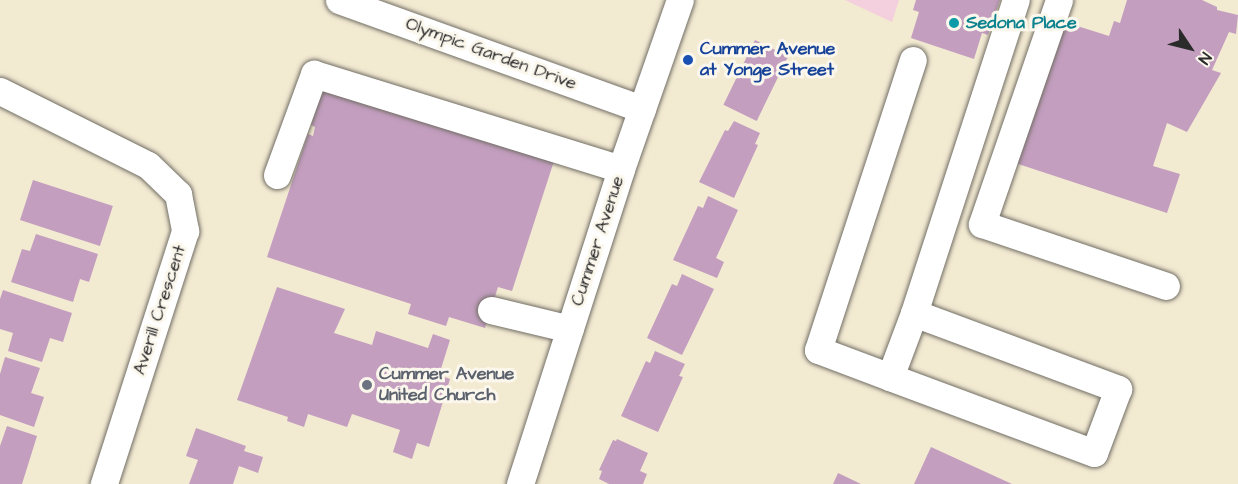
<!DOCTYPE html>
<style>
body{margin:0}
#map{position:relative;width:1238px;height:484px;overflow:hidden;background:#f3ead2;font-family:"Architects Daughter",sans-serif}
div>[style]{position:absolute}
.built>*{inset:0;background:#f4cfde}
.building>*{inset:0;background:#c39ebf;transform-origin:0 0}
.roads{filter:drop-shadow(0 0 2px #716e65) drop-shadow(0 0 2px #716e65)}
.minor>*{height:27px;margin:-13.5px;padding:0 13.5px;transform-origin:13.5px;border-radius:13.5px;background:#fff}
.dots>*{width:16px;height:16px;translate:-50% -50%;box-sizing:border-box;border:3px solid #fbf7ec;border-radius:50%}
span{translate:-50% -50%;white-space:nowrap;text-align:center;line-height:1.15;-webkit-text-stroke:6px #fbf7ec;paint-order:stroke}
.culture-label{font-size:18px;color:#0d838f;font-weight:700}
.left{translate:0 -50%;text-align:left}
.transit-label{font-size:18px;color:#164399;font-weight:700}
.street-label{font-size:18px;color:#2b2b2b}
.worship-label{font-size:18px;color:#5b616d;font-weight:700}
.north{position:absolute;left:1160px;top:18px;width:60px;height:60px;-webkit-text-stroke:4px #fbf7ec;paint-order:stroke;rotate:125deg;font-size:16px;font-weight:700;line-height:24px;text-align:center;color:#2b2b2b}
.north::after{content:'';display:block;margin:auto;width:21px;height:27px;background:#2b2b2b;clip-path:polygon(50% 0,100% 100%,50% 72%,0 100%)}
</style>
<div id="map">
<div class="built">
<div style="clip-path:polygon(845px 0,899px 0,892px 22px)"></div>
</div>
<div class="building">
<div style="clip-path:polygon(916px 0,1000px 0,988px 35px,982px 33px,974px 59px,911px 38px,919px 12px,913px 10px)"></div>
<div style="clip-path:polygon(1127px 0,1202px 0,1217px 7px,1217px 10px,1238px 15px,1236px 34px,1229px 32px,1212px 70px,1221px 73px,1187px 132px,1167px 123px,1153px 166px,1180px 174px,1167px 213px,1009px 161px,1055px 19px,1109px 36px,1114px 21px,1120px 23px)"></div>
<div style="left:755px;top:40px;width:37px;height:72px;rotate:26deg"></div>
<div style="clip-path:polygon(322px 90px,554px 161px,512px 291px,498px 287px,485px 328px,449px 317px,446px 326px,408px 314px,411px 304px,267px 257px,308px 134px,313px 136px,315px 127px,311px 125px)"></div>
<div style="clip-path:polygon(734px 121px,760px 133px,755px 144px,758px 145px,734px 198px,699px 182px,725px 130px,728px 131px)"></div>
<div style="left:33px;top:180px;width:84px;height:42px;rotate:18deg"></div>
<div style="clip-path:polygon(708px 196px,738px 210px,716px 258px,724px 262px,717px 278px,673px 260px,698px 206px,703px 208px)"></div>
<div style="clip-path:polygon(36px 234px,98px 254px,89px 282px,80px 279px,73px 302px,11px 282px,22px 249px,30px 251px)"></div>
<div style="clip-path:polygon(682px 274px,714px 289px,682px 355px,647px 338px,672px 284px,677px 286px)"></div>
<div style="clip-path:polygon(277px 287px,345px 309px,334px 333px,372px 345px,376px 331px,428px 348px,433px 334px,450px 340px,439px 375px,450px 379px,429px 447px,417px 443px,412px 459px,393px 452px,400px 430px,352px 414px,347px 427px,308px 414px,304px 427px,287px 421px,288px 417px,237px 400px)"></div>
<div style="clip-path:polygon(3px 290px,72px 313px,63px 342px,50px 338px,42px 362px,8px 351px,13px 333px,0 329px,0 299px)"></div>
<div style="clip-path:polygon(655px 351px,685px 364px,679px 376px,683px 377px,658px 432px,621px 416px,646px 361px,650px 363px)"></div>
<div style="clip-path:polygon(5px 357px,40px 368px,31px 393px,44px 397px,34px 427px,0 415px,0 374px)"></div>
<div style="clip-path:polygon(7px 426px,37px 436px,22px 484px,0 484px,0 446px)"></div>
<div style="clip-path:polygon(196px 428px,246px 446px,244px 451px,263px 457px,258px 473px,239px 466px,233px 484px,189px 484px,198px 460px,186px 456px)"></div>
<div style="clip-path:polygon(617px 439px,648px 453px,640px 471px,647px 474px,643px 484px,609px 484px,599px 479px,602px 471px,599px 470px,613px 440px,616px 441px)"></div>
<div style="clip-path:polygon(931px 447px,1012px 484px,914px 484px)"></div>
<div style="clip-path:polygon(838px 473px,861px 484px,833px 484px)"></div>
</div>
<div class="roads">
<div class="minor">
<div style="left:339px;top:0;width:322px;rotate:19.8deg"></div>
<div style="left:1059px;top:0;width:237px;rotate:109deg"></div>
<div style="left:982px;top:224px;width:194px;rotate:18.6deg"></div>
<div style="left:0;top:91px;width:165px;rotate:26.6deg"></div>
<div style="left:148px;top:165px;width:42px;rotate:44deg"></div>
<div style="left:178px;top:194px;width:38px;rotate:79deg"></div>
<div style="left:185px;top:231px;width:266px;rotate:107.8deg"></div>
<div style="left:277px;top:175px;width:108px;rotate:-69.9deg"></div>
<div style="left:314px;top:74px;width:321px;rotate:17.2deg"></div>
<div style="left:491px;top:310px;width:81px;rotate:13.5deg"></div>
<div style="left:914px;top:313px;width:218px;rotate:20.4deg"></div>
<div style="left:1118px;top:389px;width:68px;rotate:110.6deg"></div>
<div style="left:1094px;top:453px;width:218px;rotate:-159.6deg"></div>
<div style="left:890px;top:377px;width:68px;rotate:-69.4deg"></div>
<div style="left:914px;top:313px;width:329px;rotate:-72deg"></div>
<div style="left:890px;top:377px;width:77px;rotate:-159.4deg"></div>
<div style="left:818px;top:350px;width:305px;rotate:-71.9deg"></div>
<div style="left:520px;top:484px;width:331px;rotate:-72.2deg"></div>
<div style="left:621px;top:169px;width:179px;rotate:-70.8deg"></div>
</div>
</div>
<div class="dots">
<div style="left:954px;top:23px;background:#0f9aa8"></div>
<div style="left:688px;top:60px;background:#1a4fb4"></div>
<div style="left:367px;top:385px;background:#6b7280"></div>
</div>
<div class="culture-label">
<span class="left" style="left:966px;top:23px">Sedona Place</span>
</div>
<div class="transit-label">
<span class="left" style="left:700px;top:60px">Cummer Avenue<br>at Yonge Street</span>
</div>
<div class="street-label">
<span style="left:491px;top:54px;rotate:20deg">Olympic Garden Drive</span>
<span style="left:598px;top:241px;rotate:-72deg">Cummer Avenue</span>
<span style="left:160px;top:310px;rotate:-72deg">Averill Crescent</span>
</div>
<div class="worship-label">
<span class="left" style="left:379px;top:385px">Cummer Avenue<br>United Church</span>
</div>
<div class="north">N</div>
</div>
